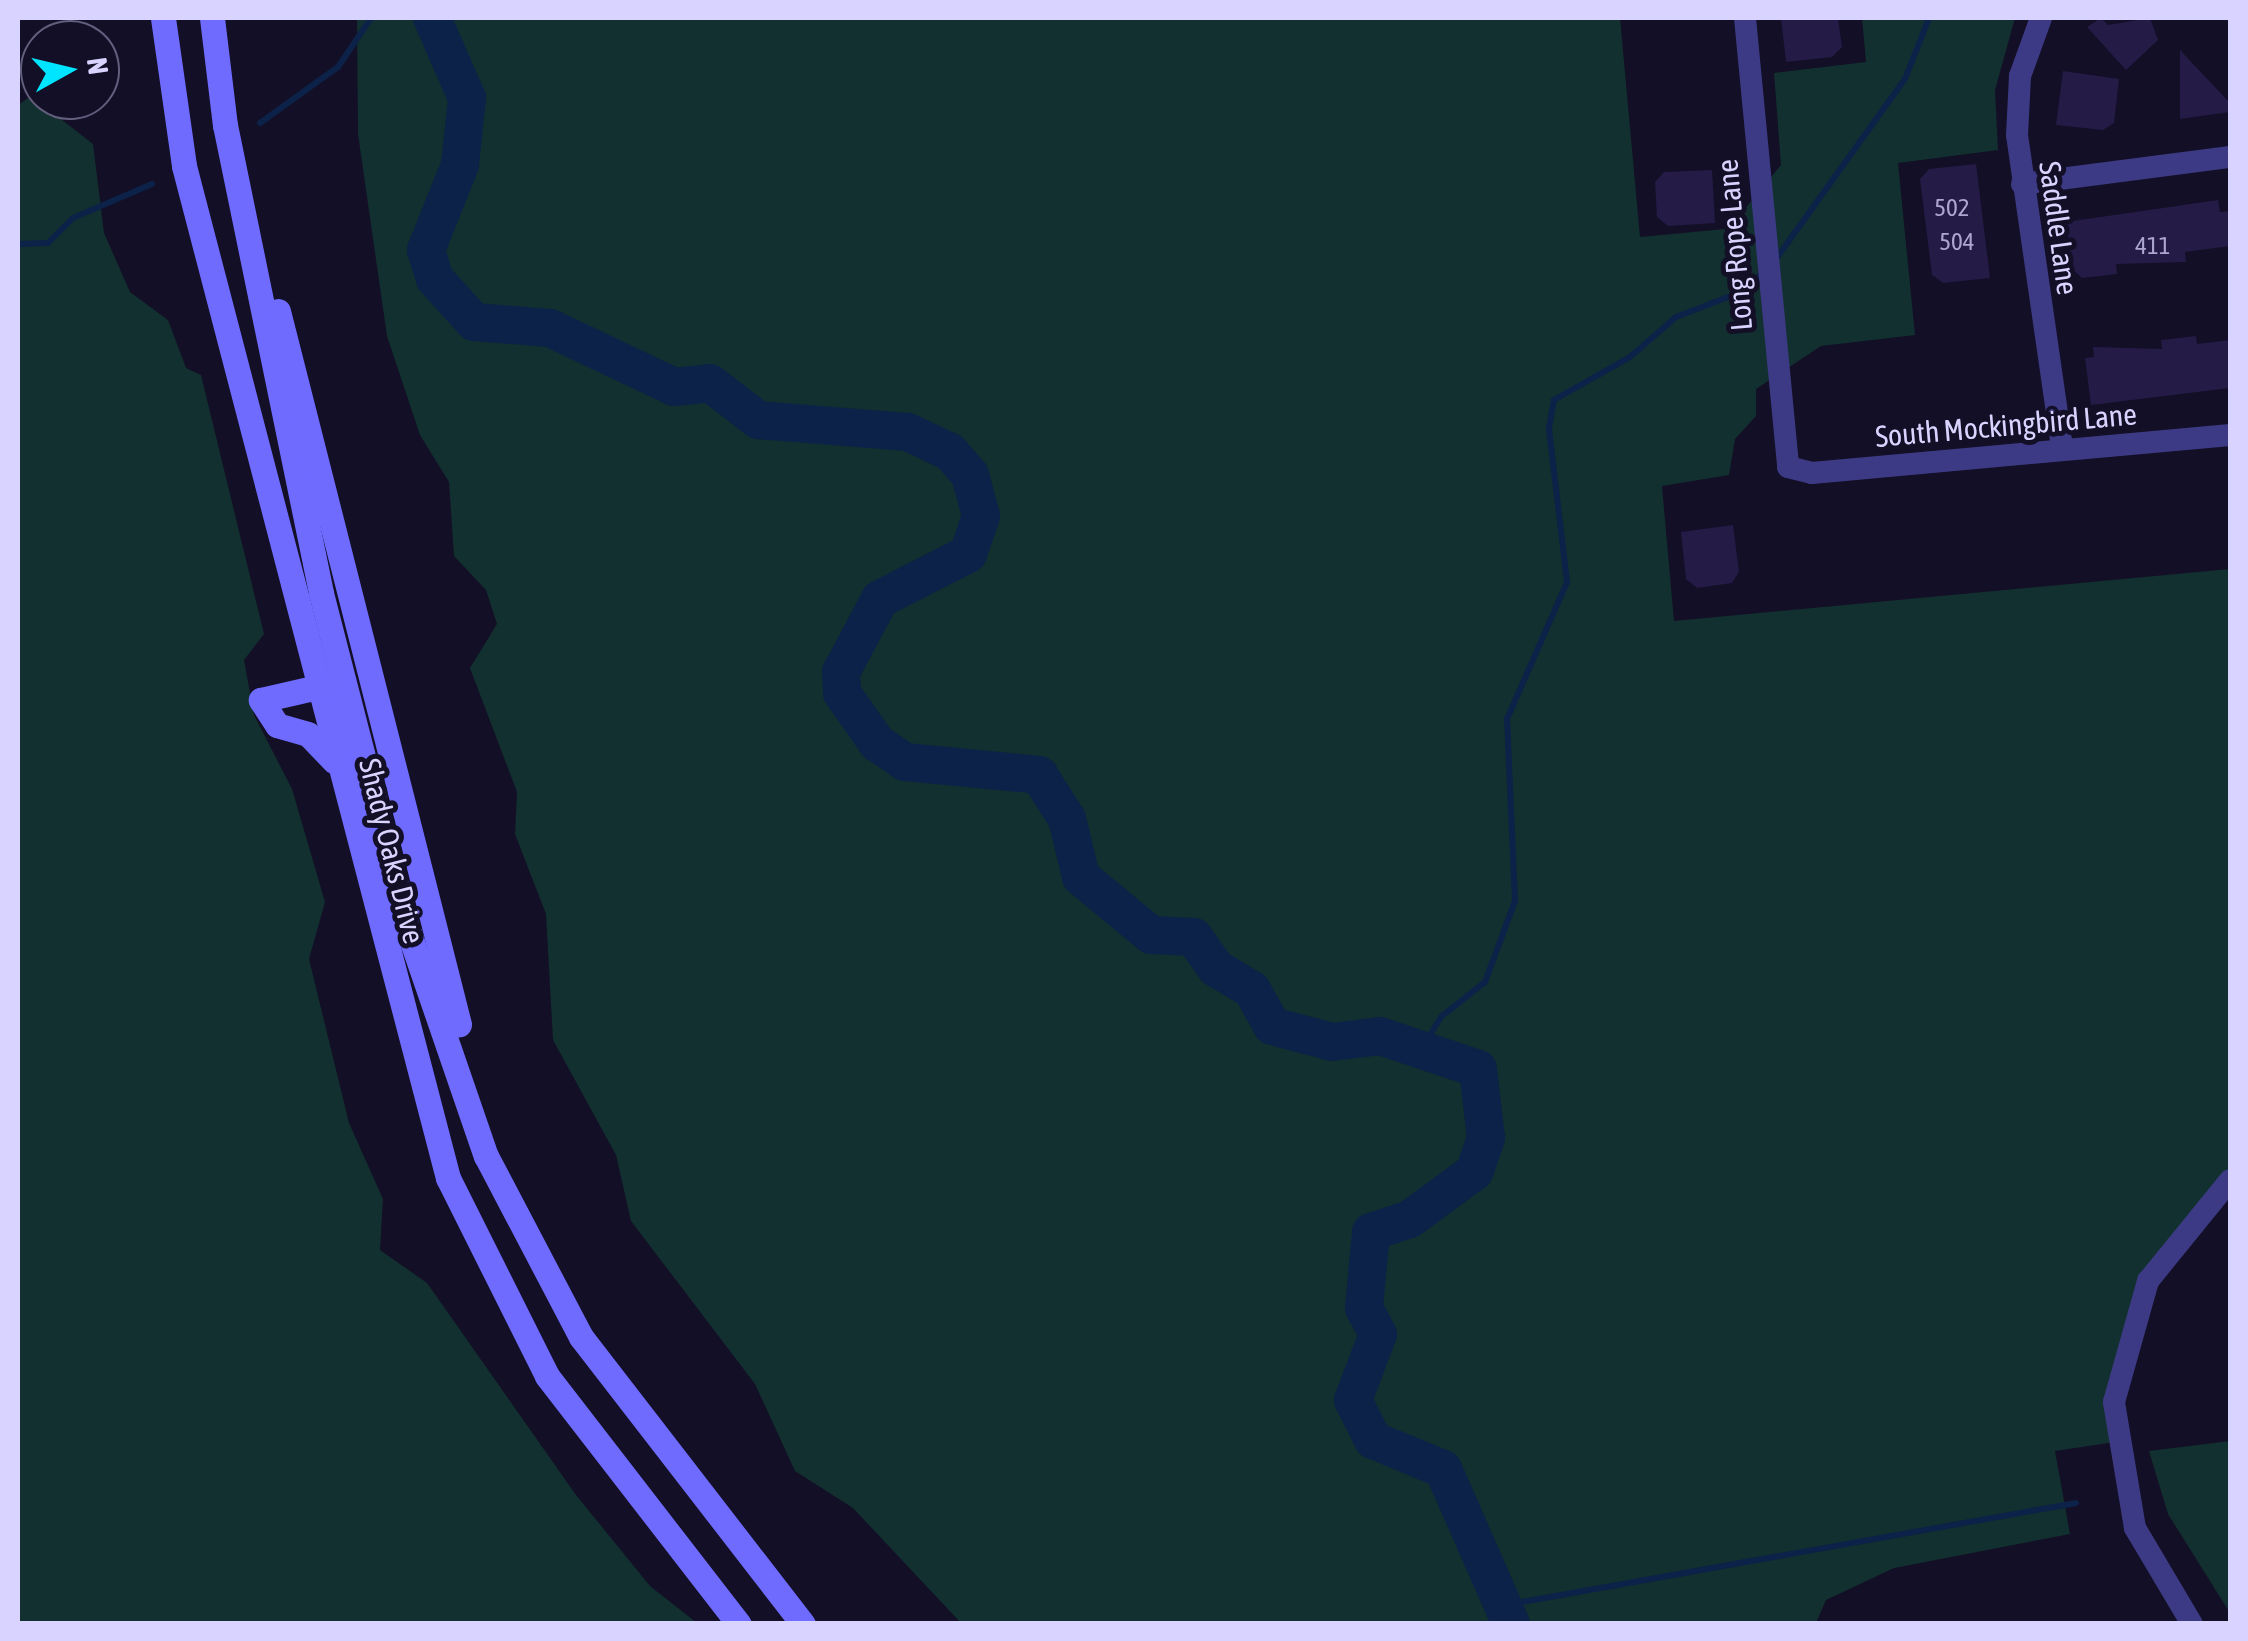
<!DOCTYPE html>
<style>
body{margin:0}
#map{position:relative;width:2248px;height:1641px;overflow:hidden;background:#130f26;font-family:"Asap Condensed",sans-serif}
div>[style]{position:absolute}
.green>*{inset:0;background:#12302f}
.stream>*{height:6px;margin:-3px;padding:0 3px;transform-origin:3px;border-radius:3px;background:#0c2248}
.river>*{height:38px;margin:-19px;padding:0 19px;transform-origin:19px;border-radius:19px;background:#0c2248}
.building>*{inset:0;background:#241b47}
.street>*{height:22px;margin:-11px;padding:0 11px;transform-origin:11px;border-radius:11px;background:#3d3a85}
.secondary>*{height:25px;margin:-12.5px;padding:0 12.5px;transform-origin:12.5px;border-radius:12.5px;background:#6f6bff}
span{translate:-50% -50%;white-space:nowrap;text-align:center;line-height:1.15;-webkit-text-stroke:10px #130f26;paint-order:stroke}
.number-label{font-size:25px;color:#aca6d1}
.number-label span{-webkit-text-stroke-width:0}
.street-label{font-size:30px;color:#d9d4ff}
.frame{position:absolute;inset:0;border:20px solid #d9d4ff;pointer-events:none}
.north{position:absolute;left:20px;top:20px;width:100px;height:100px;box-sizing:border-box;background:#130f26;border:2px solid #625e7d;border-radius:50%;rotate:82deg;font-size:28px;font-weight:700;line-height:40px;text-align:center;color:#d9d4ff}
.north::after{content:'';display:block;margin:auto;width:35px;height:45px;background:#00e5ff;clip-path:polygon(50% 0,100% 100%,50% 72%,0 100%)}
</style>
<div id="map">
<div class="green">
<div style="clip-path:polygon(357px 18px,1620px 18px,1640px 237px,1725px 229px,1739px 216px,1781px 165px,1774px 73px,1866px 62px,1862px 18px,2015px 18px,1995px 90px,1998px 150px,1898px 163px,1915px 335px,1821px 346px,1756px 389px,1756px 416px,1735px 439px,1729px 475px,1662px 486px,1674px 621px,2230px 569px,2230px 1180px,2157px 1265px,2115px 1442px,2055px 1451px,2070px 1534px,1894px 1568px,1826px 1600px,1816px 1623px,961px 1623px,853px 1508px,795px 1471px,755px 1384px,631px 1221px,616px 1155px,553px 1040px,546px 914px,515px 834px,517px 792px,470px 668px,497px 624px,486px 590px,454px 556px,449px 482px,420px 435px,387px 336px,358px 134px)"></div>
<div style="clip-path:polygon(31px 96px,93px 144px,104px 233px,130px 292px,168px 320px,186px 368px,201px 375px,264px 634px,244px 660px,254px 715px,292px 789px,325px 902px,309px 959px,349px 1123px,383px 1199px,380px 1250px,427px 1283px,576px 1495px,650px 1586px,697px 1623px,18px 1624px,18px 105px)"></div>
<div style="clip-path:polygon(2230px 1441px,2230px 1613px,2168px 1514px,2149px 1451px)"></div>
</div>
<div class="stream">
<div style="left:260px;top:123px;width:96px;rotate:-35.7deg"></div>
<div style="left:338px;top:67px;width:59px;rotate:-56deg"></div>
<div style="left:18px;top:244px;width:30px;rotate:-2deg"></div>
<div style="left:48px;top:243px;width:35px;rotate:-45deg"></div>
<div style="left:73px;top:218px;width:86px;rotate:-23.3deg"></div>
<div style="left:1776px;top:259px;width:221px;rotate:-54.4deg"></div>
<div style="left:1905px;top:79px;width:66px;rotate:-68.5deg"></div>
<div style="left:1423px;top:1046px;width:36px;rotate:-58deg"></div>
<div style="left:1442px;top:1016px;width:55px;rotate:-38.3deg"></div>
<div style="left:1485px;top:982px;width:86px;rotate:-69.7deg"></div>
<div style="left:1515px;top:901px;width:182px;rotate:-92.5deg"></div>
<div style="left:1507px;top:719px;width:150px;rotate:-66.3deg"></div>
<div style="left:1567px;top:582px;width:155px;rotate:-96.7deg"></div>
<div style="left:1549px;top:428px;width:28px;rotate:-80deg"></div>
<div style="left:1554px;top:400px;width:87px;rotate:-29.5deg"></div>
<div style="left:1630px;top:357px;width:61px;rotate:-41deg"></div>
<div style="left:1676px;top:317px;width:64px;rotate:-21deg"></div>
<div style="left:1736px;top:294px;width:36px;rotate:-38deg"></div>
<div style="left:1505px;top:1605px;width:580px;rotate:-10.13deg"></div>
</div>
<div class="river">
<div style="left:432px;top:18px;width:87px;rotate:66.4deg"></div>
<div style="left:467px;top:98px;width:67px;rotate:96deg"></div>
<div style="left:460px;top:165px;width:92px;rotate:111.8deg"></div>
<div style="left:426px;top:250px;width:30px;rotate:73deg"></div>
<div style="left:435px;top:279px;width:58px;rotate:47.8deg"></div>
<div style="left:474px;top:322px;width:76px;rotate:4.5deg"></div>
<div style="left:550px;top:328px;width:137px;rotate:25.4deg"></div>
<div style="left:674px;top:387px;width:36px;rotate:-6deg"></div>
<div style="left:710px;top:383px;width:61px;rotate:37.6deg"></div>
<div style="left:758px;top:420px;width:150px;rotate:4.6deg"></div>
<div style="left:908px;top:432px;width:47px;rotate:25.5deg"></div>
<div style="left:950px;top:452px;width:30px;rotate:49deg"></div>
<div style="left:970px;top:475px;width:42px;rotate:75deg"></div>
<div style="left:981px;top:516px;width:40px;rotate:108.9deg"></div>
<div style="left:968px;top:554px;width:99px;rotate:152.9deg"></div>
<div style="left:880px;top:599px;width:83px;rotate:118.1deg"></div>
<div style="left:841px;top:672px;width:21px;rotate:87deg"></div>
<div style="left:842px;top:693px;width:61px;rotate:55deg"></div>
<div style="left:877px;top:743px;width:34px;rotate:34deg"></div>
<div style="left:905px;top:762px;width:135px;rotate:5.5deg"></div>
<div style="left:1039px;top:775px;width:52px;rotate:57.5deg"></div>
<div style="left:1067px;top:819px;width:60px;rotate:76.4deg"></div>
<div style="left:1081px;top:877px;width:91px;rotate:39.6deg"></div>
<div style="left:1151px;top:935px;width:43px;rotate:2.7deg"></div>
<div style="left:1194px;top:937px;width:38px;rotate:55deg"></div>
<div style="left:1216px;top:968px;width:42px;rotate:31.4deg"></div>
<div style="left:1252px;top:990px;width:41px;rotate:60.9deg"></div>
<div style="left:1272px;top:1026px;width:62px;rotate:14.9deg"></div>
<div style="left:1332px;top:1042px;width:48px;rotate:-7.1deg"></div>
<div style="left:1380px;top:1036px;width:103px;rotate:18.6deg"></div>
<div style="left:1478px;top:1069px;width:69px;rotate:83.4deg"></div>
<div style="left:1486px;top:1138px;width:36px;rotate:109deg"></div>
<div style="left:1474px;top:1172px;width:79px;rotate:143.7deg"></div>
<div style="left:1410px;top:1219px;width:41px;rotate:161.6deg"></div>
<div style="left:1371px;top:1232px;width:76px;rotate:95.3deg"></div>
<div style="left:1364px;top:1308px;width:30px;rotate:62deg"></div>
<div style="left:1378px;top:1334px;width:71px;rotate:110.7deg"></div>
<div style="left:1353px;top:1400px;width:45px;rotate:63.4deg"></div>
<div style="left:1373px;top:1440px;width:76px;rotate:22.5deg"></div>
<div style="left:1443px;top:1469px;width:169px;rotate:66.3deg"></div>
</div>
<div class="building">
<div style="clip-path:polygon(1781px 18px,1838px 18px,1842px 47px,1832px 57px,1786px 62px)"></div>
<div style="clip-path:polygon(2101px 18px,2108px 25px,2150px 18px,2158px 40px,2126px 70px,2087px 27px)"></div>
<div style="clip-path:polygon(2180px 50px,2230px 103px,2230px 112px,2180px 119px)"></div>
<div style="clip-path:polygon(2063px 71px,2119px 79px,2114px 123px,2103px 130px,2056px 125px)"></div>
<div style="clip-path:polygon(1976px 164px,1990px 278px,1943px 283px,1932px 275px,1920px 179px,1929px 169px)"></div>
<div style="clip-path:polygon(1712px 170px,1715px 223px,1668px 226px,1657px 217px,1655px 182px,1664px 172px)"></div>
<div style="clip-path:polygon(2218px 200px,2220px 212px,2230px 211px,2230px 246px,2185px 252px,2186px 262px,2116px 264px,2117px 274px,2082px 278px,2072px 269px,2066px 222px)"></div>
<div style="clip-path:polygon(2196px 336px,2197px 344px,2230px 340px,2230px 388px,2091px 405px,2085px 358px,2094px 357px,2093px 347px,2162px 349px,2161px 340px)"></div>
<div style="clip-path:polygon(1733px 525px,1739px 572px,1732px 583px,1697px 588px,1686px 579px,1681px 532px)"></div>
</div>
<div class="street">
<div style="left:1745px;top:18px;width:451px;rotate:84.5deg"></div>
<div style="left:1788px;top:467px;width:25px;rotate:14deg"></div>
<div style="left:1812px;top:473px;width:420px;rotate:-5.2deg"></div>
<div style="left:2041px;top:18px;width:62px;rotate:109.9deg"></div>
<div style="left:2020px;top:76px;width:59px;rotate:92.9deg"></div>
<div style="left:2017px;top:135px;width:317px;rotate:81.8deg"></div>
<div style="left:2022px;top:184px;width:210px;rotate:-7.4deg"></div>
<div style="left:2192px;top:1624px;width:112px;rotate:-120.7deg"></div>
<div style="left:2135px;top:1528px;width:128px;rotate:-99.5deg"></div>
<div style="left:2114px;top:1402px;width:126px;rotate:-74.3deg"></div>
<div style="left:2148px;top:1281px;width:130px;rotate:-50.9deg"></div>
</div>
<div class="secondary">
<div style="left:163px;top:18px;width:149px;rotate:81.9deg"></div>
<div style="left:184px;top:166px;width:1046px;rotate:75.38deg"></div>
<div style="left:448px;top:1178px;width:221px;rotate:63.4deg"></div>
<div style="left:547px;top:1376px;width:314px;rotate:52.3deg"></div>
<div style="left:212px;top:18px;width:108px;rotate:83.1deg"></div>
<div style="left:225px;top:125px;width:478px;rotate:78.4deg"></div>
<div style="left:321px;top:593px;width:345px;rotate:75.6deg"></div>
<div style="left:407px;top:927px;width:242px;rotate:71deg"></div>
<div style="left:486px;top:1156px;width:204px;rotate:62.3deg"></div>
<div style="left:581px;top:1337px;width:363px;rotate:52.3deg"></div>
<div style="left:278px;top:311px;width:736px;rotate:75.76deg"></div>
<div style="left:334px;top:761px;width:37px;rotate:-134deg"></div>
<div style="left:308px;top:734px;width:32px;rotate:-164deg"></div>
<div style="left:277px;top:725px;width:30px;rotate:-123deg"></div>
<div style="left:261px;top:700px;width:76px;rotate:-12.9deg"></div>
</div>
<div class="number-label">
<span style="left:1952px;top:207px">502</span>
<span style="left:1957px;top:241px">504</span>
<span style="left:2153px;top:245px">411</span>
</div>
<div class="street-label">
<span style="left:2059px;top:228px;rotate:82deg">Saddle Lane</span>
<span style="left:1734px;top:245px;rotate:-95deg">Long Rope Lane</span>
<span style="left:2006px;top:425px;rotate:-5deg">South Mockingbird Lane</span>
<span style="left:392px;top:851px;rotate:76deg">Shady Oaks Drive</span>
</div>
<div class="frame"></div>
<div class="north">N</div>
</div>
